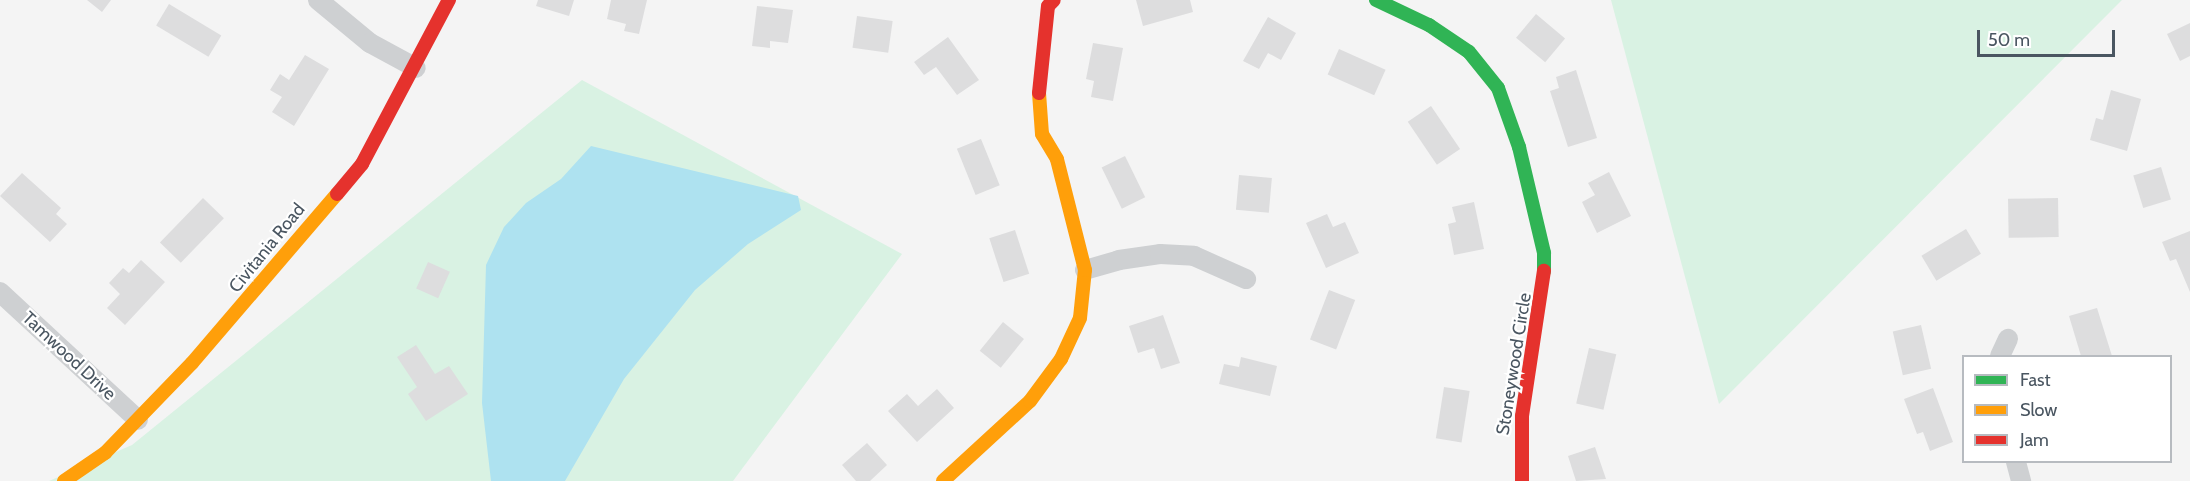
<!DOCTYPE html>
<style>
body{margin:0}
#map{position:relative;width:2190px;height:481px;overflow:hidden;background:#f4f4f4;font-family:Cabin,sans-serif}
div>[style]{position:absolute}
.green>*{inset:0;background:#d9f2e3}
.water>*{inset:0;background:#aee2f0}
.building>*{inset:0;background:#ddddde;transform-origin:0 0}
.street>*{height:20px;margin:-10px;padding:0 10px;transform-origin:10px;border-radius:10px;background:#ced0d2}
.fast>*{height:14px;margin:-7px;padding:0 7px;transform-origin:7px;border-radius:7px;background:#30b455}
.slow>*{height:14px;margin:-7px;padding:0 7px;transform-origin:7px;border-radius:7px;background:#ff9f0a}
.jam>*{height:14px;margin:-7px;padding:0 7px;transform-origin:7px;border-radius:7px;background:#e5322d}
span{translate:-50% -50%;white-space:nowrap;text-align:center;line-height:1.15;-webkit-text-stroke:4.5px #fff;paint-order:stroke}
.street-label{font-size:18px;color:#4a5661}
.legend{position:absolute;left:1962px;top:355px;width:210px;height:108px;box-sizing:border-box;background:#fff;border:2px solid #b7bbc0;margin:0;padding:8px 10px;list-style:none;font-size:18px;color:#4a5661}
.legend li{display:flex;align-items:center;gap:12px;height:30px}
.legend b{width:30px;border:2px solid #b7bbc0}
.scale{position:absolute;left:1977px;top:30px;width:138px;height:27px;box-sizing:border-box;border:3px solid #4a5661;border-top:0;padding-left:8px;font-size:18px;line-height:21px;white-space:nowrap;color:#4a5661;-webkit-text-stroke:4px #fff;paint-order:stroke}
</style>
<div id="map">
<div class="green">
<div style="clip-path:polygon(1611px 0,2122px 0,1719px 404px)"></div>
<div style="clip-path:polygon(582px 80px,902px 254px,733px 481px,49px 481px,132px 445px)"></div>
</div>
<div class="water">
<div style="clip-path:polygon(591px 146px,798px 196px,801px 210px,748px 244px,695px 290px,624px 379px,565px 481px,491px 481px,482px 403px,486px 265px,504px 227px,526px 203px,561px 179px)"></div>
</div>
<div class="building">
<div style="clip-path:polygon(87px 0,111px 0,102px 12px)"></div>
<div style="clip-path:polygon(538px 0,574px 0,569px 16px,536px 6px)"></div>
<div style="clip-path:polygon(611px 0,647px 0,639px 34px,624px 31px,626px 24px,607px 19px)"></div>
<div style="clip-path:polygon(1136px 0,1190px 0,1193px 12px,1143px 26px)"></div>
<div style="left:169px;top:4px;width:61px;height:25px;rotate:31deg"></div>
<div style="clip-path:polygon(757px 6px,793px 10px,788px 43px,770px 41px,770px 48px,752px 46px)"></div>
<div style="left:1536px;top:14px;width:38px;height:31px;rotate:40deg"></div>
<div style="left:857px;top:16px;width:36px;height:32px;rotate:8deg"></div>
<div style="clip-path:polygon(1268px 17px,1296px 33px,1281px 60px,1268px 53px,1259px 69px,1243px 61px)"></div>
<div style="clip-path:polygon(2190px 23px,2190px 56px,2180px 61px,2167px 34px)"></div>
<div style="clip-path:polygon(948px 37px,979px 80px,957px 95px,936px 67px,924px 75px,914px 62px)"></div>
<div style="clip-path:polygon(1093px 43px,1123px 48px,1113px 101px,1091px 97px,1094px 81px,1086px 79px)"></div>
<div style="left:1339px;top:49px;width:51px;height:28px;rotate:24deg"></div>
<div style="clip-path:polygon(305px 55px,329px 69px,294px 126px,272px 112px,282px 97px,270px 90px,280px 74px,289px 80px)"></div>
<div style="clip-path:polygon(1576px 70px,1597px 138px,1568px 147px,1550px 91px,1559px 88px,1556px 77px)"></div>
<div style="clip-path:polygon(2111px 90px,2141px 99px,2127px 151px,2090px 140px,2096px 118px,2103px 120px)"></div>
<div style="left:1431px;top:106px;width:52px;height:28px;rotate:56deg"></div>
<div style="left:981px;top:139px;width:50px;height:26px;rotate:68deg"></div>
<div style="left:1125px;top:156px;width:46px;height:26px;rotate:64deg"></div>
<div style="left:2161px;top:167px;width:34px;height:29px;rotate:73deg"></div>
<div style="clip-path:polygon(1609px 172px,1631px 216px,1597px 233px,1582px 202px,1595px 195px,1588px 183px)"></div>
<div style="clip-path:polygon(22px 173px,61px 208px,56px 214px,67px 224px,50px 242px,0 196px)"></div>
<div style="left:1239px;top:175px;width:33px;height:35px;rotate:5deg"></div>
<div style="left:203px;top:198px;width:29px;height:62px;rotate:44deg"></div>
<div style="left:2058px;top:198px;width:39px;height:50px;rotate:89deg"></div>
<div style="clip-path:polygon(1474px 202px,1484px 249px,1454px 255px,1448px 224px,1456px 222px,1452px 207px)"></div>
<div style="clip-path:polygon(1327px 214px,1333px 227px,1345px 222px,1359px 253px,1326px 268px,1306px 223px)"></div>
<div style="left:1966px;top:229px;width:29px;height:52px;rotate:59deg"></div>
<div style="left:1015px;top:230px;width:46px;height:27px;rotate:72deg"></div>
<div style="clip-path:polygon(2190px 231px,2190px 292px,2176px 259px,2170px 261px,2162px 242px)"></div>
<div style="clip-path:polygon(141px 260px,165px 282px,125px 325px,107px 308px,120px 294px,109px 283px,123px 268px,129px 273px)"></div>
<div style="left:428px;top:262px;width:24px;height:29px;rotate:24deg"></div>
<div style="left:1329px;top:290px;width:28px;height:53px;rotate:21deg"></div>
<div style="clip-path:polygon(2097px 308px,2112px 356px,2081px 356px,2069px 316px)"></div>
<div style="clip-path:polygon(1163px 315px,1180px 363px,1161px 369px,1154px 348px,1138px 353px,1129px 326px)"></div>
<div style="left:1003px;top:322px;width:27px;height:37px;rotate:39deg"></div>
<div style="left:1921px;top:325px;width:45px;height:29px;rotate:77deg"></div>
<div style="clip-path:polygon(416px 345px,435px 374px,449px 366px,468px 394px,426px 421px,408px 394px,417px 387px,397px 357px)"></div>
<div style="left:1589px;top:348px;width:28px;height:57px;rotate:13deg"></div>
<div style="clip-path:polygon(1241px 357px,1277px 366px,1270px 396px,1219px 384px,1224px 364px,1239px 367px)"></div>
<div style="left:1444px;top:387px;width:26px;height:52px;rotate:9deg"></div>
<div style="clip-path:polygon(1933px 388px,1953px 442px,1930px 451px,1923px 432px,1917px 434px,1904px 399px)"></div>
<div style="clip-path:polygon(937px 389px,954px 408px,917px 442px,888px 411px,907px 394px,918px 406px)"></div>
<div style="clip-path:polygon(867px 443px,887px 465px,870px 481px,856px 481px,842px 465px)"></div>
<div style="clip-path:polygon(1595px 447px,1606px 479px,1576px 481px,1568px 456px)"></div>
</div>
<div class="street">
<div style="left:318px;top:0;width:67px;rotate:39.6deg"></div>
<div style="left:370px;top:43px;width:52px;rotate:28.5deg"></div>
<div style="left:1085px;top:270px;width:35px;rotate:-16deg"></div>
<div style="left:1119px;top:260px;width:41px;rotate:-8.3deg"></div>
<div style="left:1160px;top:254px;width:34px;rotate:3deg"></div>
<div style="left:1194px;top:256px;width:57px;rotate:23.9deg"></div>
<div style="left:0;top:292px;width:188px;rotate:42.8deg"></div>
<div style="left:2000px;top:356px;width:19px;rotate:-65deg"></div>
<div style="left:2016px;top:462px;width:20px;rotate:75deg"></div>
</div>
<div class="fast">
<div style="left:1376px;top:0;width:59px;rotate:25.3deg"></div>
<div style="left:1429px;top:25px;width:48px;rotate:34deg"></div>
<div style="left:1469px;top:52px;width:46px;rotate:51.1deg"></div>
<div style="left:1498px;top:88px;width:63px;rotate:70.4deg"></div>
<div style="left:1519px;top:147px;width:109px;rotate:76.7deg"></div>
<div style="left:1544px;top:253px;width:18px;rotate:90deg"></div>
</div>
<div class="slow">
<div style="left:64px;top:481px;width:50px;rotate:-34.3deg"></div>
<div style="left:105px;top:453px;width:125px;rotate:-46deg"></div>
<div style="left:192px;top:363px;width:223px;rotate:-49.4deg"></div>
<div style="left:943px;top:481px;width:118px;rotate:-42.6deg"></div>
<div style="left:1030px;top:401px;width:52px;rotate:-53.6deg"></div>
<div style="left:1061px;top:359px;width:45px;rotate:-65.1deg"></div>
<div style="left:1080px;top:318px;width:48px;rotate:-84.1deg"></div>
<div style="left:1085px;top:270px;width:114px;rotate:-104.2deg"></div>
<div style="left:1057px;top:159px;width:29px;rotate:-121deg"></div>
<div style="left:1042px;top:134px;width:41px;rotate:-94.2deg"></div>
</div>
<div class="jam">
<div style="left:1039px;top:93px;width:87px;rotate:-84.1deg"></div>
<div style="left:1048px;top:6px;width:8px;rotate:-45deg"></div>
<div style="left:337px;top:194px;width:39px;rotate:-50deg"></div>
<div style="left:362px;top:164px;width:186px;rotate:-62.1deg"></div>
<div style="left:1522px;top:481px;width:65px;rotate:-90deg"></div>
<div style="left:1522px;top:416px;width:147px;rotate:-81.4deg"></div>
</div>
<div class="street-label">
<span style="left:267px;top:248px;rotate:-51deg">Civitania Road</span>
<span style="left:69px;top:356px;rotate:43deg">Tamwood Drive</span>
<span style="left:1514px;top:364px;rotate:-81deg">Stoneywood Circle</span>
</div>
<ul class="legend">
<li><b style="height:8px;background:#30b455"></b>Fast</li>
<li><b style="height:8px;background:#ff9f0a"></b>Slow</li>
<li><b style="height:8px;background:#e5322d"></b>Jam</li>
</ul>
<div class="scale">50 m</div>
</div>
